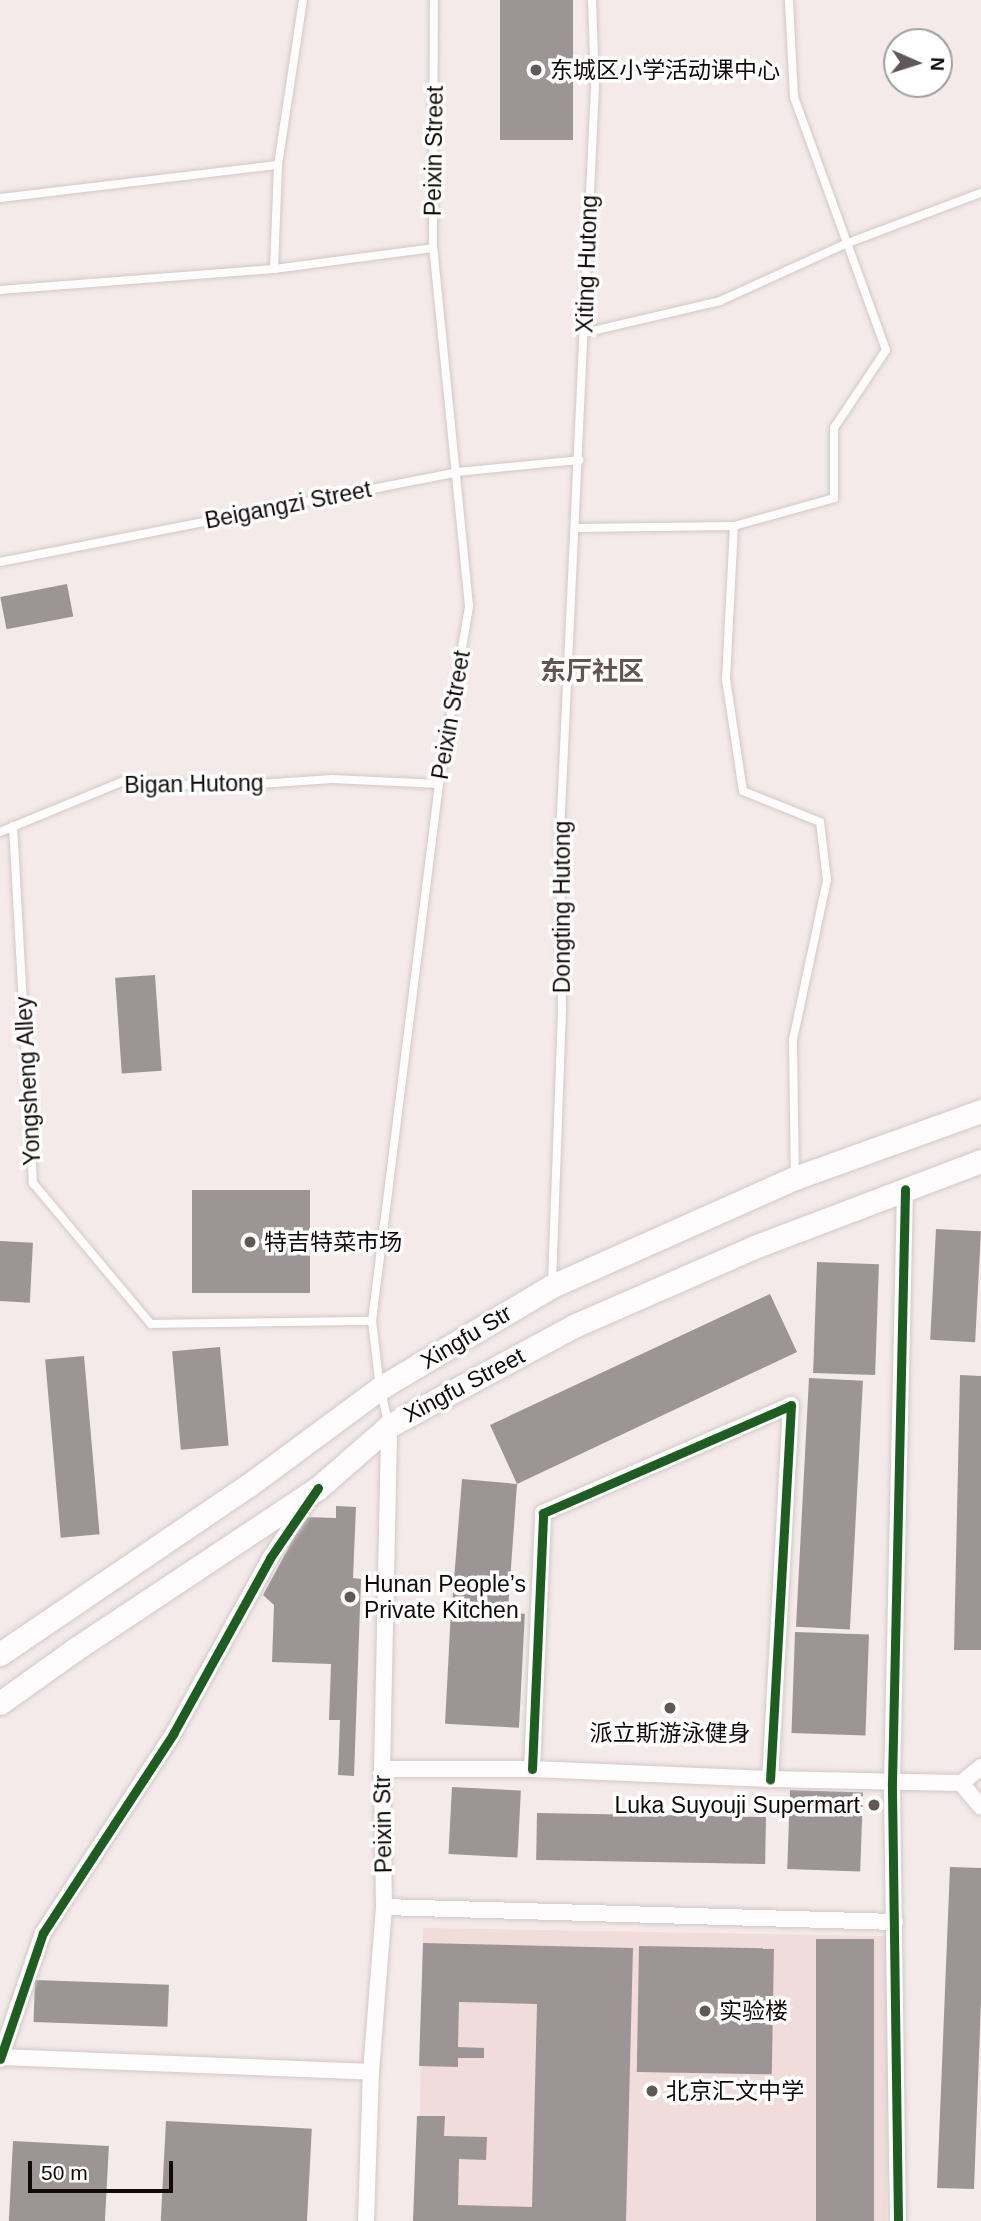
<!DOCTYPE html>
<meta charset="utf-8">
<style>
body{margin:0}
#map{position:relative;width:981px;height:2221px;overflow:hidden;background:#f5eaea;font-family:Arial,"Noto Sans SC",sans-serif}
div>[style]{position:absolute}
.built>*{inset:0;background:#efdcdb;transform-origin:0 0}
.building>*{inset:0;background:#9d9595;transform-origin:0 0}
.roads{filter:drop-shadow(0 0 2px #d1c8c8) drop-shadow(0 0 2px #d1c8c8)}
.lane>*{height:8px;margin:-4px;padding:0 4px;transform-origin:4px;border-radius:4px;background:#fefcfc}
.street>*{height:16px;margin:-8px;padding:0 8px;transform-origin:8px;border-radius:8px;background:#fefcfc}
.secondary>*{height:23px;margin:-11.5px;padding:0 11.5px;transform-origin:11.5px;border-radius:11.5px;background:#fefcfc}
.cycleway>*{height:9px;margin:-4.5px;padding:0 4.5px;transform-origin:4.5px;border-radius:4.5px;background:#1b5e20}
.dots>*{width:19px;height:19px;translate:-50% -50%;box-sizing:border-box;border:4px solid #fff;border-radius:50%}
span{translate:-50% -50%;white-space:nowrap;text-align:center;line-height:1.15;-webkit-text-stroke:7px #fff;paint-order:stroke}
.poi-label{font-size:23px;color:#100a0a}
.left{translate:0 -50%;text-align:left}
.right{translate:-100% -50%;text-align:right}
.street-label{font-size:23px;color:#100a0a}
.quarter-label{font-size:26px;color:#635352;font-weight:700}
.north{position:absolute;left:883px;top:28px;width:70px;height:70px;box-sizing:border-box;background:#fff;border:2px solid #9f9d9d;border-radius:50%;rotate:93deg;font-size:19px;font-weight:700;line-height:28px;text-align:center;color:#100a0a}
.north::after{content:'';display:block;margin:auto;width:24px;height:32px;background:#605858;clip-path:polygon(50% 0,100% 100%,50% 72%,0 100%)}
.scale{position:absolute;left:28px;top:2161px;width:145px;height:32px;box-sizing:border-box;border:4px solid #100a0a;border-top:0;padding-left:9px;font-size:21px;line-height:24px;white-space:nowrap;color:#100a0a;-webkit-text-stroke:5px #fff;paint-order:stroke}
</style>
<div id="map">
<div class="built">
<div style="left:423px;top:1928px;width:468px;height:293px;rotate:1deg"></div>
</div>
<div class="building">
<div style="left:500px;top:0;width:73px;height:140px"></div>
<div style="left:67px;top:584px;width:33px;height:68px;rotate:79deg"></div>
<div style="left:155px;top:975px;width:96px;height:40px;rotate:86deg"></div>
<div style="left:192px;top:1190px;width:118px;height:103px"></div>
<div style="left:936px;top:1229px;width:45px;height:111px;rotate:3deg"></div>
<div style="left:0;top:1241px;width:33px;height:60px;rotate:3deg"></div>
<div style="left:817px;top:1262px;width:62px;height:111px;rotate:2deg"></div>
<div style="clip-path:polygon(770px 1294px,797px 1352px,517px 1484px,508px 1609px,452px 1605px,462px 1479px,517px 1484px,490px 1425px)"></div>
<div style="left:220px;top:1347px;width:99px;height:48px;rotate:85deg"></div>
<div style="left:84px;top:1356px;width:179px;height:39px;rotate:85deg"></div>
<div style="clip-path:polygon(960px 1375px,981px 1376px,981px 1650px,954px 1650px)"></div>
<div style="left:809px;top:1378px;width:54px;height:249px;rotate:3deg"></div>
<div style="clip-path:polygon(336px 1506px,356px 1507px,353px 1578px,361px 1579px,354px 1776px,338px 1775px,340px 1720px,329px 1720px,331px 1664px,272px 1662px,274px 1605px,263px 1595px,305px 1517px,336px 1518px)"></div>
<div style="left:451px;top:1610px;width:74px;height:114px;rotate:3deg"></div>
<div style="left:795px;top:1632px;width:74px;height:101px;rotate:2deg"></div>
<div style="left:452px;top:1787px;width:69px;height:67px;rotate:3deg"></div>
<div style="left:790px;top:1790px;width:73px;height:79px;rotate:2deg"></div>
<div style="left:537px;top:1813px;width:229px;height:47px;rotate:1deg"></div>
<div style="clip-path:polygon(950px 1867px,981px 1868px,981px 2001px,974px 2189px,937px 2188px)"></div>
<div style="left:816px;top:1939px;width:58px;height:282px"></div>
<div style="clip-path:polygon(423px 1943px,633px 1948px,626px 2221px,413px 2221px,417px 2116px,445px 2116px,444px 2136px,487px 2137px,486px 2160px,459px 2159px,458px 2205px,532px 2207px,537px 2004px,459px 2002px,458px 2047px,484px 2048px,484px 2058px,458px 2058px,458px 2067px,419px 2066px)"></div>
<div style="left:639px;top:1946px;width:135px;height:126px;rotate:1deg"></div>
<div style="left:35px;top:1980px;width:134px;height:42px;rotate:2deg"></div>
<div style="left:166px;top:2121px;width:146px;height:100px;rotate:3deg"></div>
<div style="left:13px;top:2141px;width:96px;height:80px;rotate:3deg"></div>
</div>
<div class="roads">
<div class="lane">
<div style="left:0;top:198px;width:280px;rotate:-6.8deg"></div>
<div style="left:274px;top:269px;width:104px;rotate:-87.8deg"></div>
<div style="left:278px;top:165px;width:167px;rotate:-81.4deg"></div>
<div style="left:0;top:290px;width:275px;rotate:-4.4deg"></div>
<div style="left:274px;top:269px;width:160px;rotate:-7.5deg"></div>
<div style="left:584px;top:333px;width:140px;rotate:-13.2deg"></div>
<div style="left:720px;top:301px;width:137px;rotate:-24.5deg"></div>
<div style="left:845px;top:244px;width:145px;rotate:-20.6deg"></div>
<div style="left:734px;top:526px;width:153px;rotate:93deg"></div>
<div style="left:726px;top:679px;width:113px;rotate:81.4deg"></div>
<div style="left:743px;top:791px;width:83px;rotate:21.9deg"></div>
<div style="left:820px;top:822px;width:58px;rotate:83.1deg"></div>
<div style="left:827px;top:880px;width:164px;rotate:102deg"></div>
<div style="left:793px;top:1040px;width:135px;rotate:89.2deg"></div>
<div style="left:576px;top:528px;width:158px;rotate:-0.7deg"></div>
<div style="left:734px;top:526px;width:104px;rotate:-15.6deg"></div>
<div style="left:834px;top:498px;width:70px;rotate:-90deg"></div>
<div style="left:834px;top:428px;width:94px;rotate:-56.3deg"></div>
<div style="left:886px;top:350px;width:269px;rotate:-110deg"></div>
<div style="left:794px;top:97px;width:97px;rotate:-93deg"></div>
<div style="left:0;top:562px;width:466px;rotate:-11.1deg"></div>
<div style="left:457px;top:472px;width:123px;rotate:-5.6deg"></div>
<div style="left:13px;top:826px;width:358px;rotate:86.8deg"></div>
<div style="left:33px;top:1183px;width:184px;rotate:50.1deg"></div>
<div style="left:151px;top:1324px;width:221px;rotate:-0.8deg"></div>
<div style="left:0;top:832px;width:134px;rotate:-22.4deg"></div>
<div style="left:124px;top:781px;width:91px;rotate:3.8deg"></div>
<div style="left:215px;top:787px;width:117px;rotate:-3.9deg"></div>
<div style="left:332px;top:779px;width:107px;rotate:2.7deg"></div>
<div style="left:552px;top:1283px;width:273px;rotate:-87.9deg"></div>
<div style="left:562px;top:1010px;width:176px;rotate:-90.7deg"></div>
<div style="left:560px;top:834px;width:750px;rotate:-87.32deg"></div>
<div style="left:595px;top:85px;width:85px;rotate:-92deg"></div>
<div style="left:388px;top:1422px;width:35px;rotate:-103deg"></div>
<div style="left:380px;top:1388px;width:67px;rotate:-96.8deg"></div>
<div style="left:372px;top:1321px;width:541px;rotate:-82.89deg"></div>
<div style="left:439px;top:784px;width:181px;rotate:-80.4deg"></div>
<div style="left:469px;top:606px;width:360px;rotate:-95.7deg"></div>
<div style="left:433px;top:248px;width:248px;rotate:-89.8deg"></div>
</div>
<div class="street">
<div style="left:981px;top:1767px;width:26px;rotate:141deg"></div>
<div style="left:961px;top:1783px;width:31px;rotate:50deg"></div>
<div style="left:382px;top:1769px;width:150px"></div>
<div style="left:532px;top:1769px;width:238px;rotate:2.4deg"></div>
<div style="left:770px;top:1779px;width:191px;rotate:1.2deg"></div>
<div style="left:532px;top:1769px;width:256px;rotate:-87.5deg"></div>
<div style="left:543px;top:1513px;width:270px;rotate:-23.5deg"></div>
<div style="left:791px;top:1405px;width:375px;rotate:93.2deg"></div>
<div style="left:384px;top:1907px;width:511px;rotate:1.68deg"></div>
<div style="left:2px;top:2057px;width:369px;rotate:2.3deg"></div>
<div style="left:0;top:2059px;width:133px;rotate:-71.2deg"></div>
<div style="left:43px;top:1933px;width:238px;rotate:-56.8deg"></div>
<div style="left:173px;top:1734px;width:201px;rotate:-61.1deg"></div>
<div style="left:270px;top:1558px;width:75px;rotate:-55.9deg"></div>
<div style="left:366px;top:2221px;width:149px;rotate:-88.1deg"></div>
<div style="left:371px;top:2072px;width:166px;rotate:-85.5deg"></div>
<div style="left:384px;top:1907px;width:138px;rotate:-90.8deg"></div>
<div style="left:382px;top:1769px;width:343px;rotate:-88.8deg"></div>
<div style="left:898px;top:2221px;width:439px;rotate:-90.8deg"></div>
<div style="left:892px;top:1782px;width:593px;rotate:-88.74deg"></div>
</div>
<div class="secondary">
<div style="left:0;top:1654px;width:301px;rotate:-34.2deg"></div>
<div style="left:249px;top:1485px;width:163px;rotate:-36.5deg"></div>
<div style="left:380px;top:1388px;width:200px;rotate:-30.7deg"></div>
<div style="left:552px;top:1286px;width:266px;rotate:-24deg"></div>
<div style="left:795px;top:1178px;width:198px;rotate:-19.8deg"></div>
<div style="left:0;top:1703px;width:91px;rotate:-35.6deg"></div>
<div style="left:74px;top:1650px;width:293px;rotate:-33.6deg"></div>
<div style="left:318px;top:1488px;width:94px;rotate:-41.1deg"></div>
<div style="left:389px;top:1426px;width:213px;rotate:-28.4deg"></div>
<div style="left:576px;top:1325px;width:197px;rotate:-23.6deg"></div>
<div style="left:757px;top:1246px;width:240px;rotate:-20.8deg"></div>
</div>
</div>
<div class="cycleway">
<div style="left:532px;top:1769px;width:256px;rotate:-87.5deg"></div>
<div style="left:543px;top:1513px;width:270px;rotate:-23.5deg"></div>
<div style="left:791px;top:1405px;width:375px;rotate:93.2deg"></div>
<div style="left:0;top:2059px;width:133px;rotate:-71.2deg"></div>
<div style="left:43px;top:1933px;width:238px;rotate:-56.8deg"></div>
<div style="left:173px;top:1734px;width:201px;rotate:-61.1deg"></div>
<div style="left:270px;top:1558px;width:85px;rotate:-55.6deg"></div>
<div style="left:898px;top:2221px;width:439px;rotate:-90.8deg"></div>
<div style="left:892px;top:1782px;width:593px;rotate:-88.74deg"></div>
</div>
<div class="dots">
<div style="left:536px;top:70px;background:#605858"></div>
<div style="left:250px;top:1242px;background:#605858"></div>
<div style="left:350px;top:1597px;background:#605858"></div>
<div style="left:670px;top:1708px;background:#605858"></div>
<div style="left:874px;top:1805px;background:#605858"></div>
<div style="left:705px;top:2011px;background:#605858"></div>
<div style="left:652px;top:2091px;background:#605858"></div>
</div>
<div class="poi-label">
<span class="left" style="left:550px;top:70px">东城区小学活动课中心</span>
<span class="left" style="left:264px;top:1242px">特吉特菜市场</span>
<span class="left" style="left:364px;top:1597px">Hunan People’s<br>Private Kitchen</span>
<span style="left:670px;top:1733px">派立斯游泳健身</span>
<span class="right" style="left:860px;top:1805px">Luka Suyouji Supermart</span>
<span class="left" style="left:719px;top:2011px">实验楼</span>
<span class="left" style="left:666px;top:2091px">北京汇文中学</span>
</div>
<div class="street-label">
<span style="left:434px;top:151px;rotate:-89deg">Peixin Street</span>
<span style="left:587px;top:264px;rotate:-88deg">Xiting Hutong</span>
<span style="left:288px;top:505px;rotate:-11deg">Beigangzi Street</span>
<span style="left:451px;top:715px;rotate:-80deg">Peixin Street</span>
<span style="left:194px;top:784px;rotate:-1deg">Bigan Hutong</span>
<span style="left:562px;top:907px;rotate:-90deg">Dongting Hutong</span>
<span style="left:28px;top:1081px;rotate:-93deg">Yongsheng Alley</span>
<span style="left:466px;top:1337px;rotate:-31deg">Xingfu Str</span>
<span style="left:464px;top:1385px;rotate:-28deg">Xingfu Street</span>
<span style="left:383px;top:1824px;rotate:-91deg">Peixin Str</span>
</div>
<div class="quarter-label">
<span style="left:592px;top:672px">东厅社区</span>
</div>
<div class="north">N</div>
<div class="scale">50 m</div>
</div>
